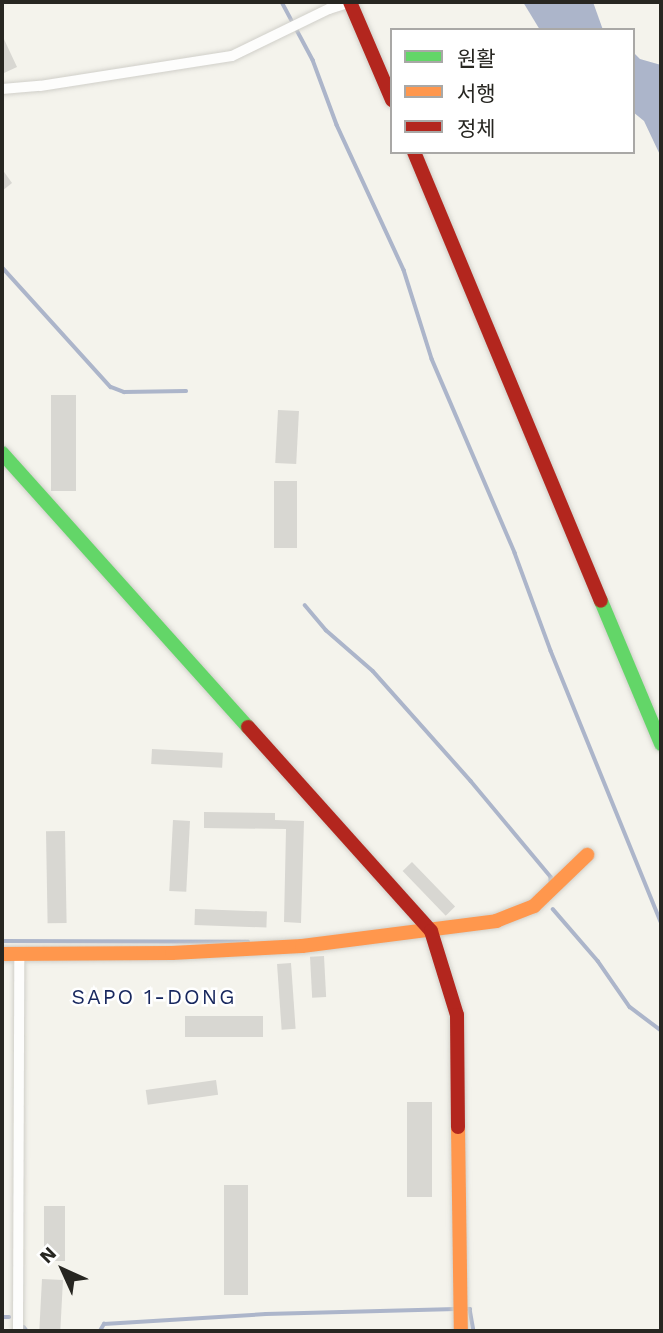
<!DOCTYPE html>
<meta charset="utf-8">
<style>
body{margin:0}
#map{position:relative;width:663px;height:1333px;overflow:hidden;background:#f4f3ec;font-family:"Work Sans","Noto Sans KR",sans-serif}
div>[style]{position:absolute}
.water>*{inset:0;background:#acb5ca}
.stream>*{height:3.5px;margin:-1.75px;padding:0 1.75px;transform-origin:1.75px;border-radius:1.75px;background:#acb5ca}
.building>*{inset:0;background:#d8d7d2;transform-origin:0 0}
.roads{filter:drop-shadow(0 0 2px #d0cfc9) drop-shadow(0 0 2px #d0cfc9)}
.street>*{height:10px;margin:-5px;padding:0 5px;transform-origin:5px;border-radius:5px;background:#fdfdfc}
.fast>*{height:14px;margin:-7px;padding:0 7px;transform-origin:7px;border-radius:7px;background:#63d668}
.slow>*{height:14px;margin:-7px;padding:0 7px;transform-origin:7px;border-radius:7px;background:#ff974d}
.jam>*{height:14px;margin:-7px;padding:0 7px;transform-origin:7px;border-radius:7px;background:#b3261e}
span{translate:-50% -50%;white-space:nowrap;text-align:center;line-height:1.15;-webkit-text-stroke:5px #fff;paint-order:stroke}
.neighbourhood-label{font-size:21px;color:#17275e;letter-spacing:2px}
.frame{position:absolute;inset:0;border:4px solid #272621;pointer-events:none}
.legend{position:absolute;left:390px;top:28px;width:245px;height:126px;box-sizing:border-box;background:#fff;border:2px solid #a9a8a6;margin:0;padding:9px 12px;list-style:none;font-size:21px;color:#272621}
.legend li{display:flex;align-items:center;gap:14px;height:35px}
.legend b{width:35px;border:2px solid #a9a8a6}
.north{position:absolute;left:28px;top:1235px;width:70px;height:70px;-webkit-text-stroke:5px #fff;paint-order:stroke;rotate:315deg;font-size:19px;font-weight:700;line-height:28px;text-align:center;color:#272621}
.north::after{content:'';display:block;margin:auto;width:24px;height:32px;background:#272621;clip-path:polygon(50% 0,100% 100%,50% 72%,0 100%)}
</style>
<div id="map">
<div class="water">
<div style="clip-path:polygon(523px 2px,593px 2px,603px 30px,540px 30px)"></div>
<div style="clip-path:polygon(633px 52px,640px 59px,661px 65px,661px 157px,644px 121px,633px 112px)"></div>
</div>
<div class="stream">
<div style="left:282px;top:2px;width:66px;rotate:61.9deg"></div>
<div style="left:313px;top:60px;width:69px;rotate:69.7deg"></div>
<div style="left:337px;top:125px;width:160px;rotate:65.2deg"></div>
<div style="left:404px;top:270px;width:93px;rotate:72.5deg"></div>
<div style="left:432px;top:359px;width:211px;rotate:66.8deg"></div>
<div style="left:515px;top:553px;width:104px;rotate:69.8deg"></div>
<div style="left:551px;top:651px;width:292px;rotate:67.9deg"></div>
<div style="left:2px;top:267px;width:162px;rotate:47.8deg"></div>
<div style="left:111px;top:387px;width:14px;rotate:21deg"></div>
<div style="left:124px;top:392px;width:62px;rotate:-0.9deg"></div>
<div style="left:305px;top:605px;width:33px;rotate:50deg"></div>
<div style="left:326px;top:630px;width:62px;rotate:41.1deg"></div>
<div style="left:373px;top:671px;width:147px;rotate:48.3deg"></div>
<div style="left:471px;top:781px;width:125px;rotate:50.2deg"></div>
<div style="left:551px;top:877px;width:6px;rotate:90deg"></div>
<div style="left:553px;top:909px;width:69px;rotate:49.1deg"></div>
<div style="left:598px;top:961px;width:56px;rotate:55.2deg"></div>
<div style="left:630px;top:1007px;width:39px;rotate:37deg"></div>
<div style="left:2px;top:941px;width:246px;rotate:0.2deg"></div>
<div style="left:464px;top:1309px;width:6px"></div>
<div style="left:470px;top:1309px;width:22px;rotate:80deg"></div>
<div style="left:2px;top:1317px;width:7px"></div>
<div style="left:24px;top:1327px;width:5px;rotate:53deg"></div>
<div style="left:100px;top:1331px;width:8px;rotate:-60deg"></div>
<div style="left:104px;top:1324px;width:162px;rotate:-3.5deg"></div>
<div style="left:266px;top:1314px;width:190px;rotate:-1.5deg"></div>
</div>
<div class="building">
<div style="clip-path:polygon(2px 35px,17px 67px,4px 73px,2px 69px)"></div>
<div style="clip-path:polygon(2px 169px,12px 183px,2px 191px)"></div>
<div style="left:51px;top:395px;width:25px;height:96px"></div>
<div style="left:278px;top:410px;width:21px;height:53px;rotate:3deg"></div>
<div style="left:274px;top:481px;width:23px;height:67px"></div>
<div style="left:152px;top:749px;width:71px;height:15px;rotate:3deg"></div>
<div style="clip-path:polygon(204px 812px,275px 813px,275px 820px,304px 821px,301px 923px,284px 922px,286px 829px,204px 828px)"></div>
<div style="left:173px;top:820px;width:17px;height:71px;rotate:3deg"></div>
<div style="left:65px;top:831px;width:92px;height:19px;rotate:89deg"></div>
<div style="left:412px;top:862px;width:62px;height:13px;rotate:46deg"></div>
<div style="left:195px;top:909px;width:72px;height:16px;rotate:2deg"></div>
<div style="left:324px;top:956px;width:41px;height:14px;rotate:87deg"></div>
<div style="left:291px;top:963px;width:66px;height:14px;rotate:86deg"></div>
<div style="left:263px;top:1016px;width:21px;height:78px;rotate:90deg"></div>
<div style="left:216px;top:1080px;width:15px;height:71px;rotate:82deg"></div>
<div style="left:407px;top:1102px;width:25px;height:95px"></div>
<div style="left:224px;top:1185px;width:24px;height:110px"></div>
<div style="left:44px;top:1206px;width:21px;height:55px"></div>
<div style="left:42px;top:1279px;width:21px;height:52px;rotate:3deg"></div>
</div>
<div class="roads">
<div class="street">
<div style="left:2px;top:89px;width:38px;rotate:-5deg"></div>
<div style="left:40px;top:86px;width:194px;rotate:-8.9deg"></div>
<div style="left:232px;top:56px;width:108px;rotate:-25.9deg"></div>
<div style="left:329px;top:9px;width:22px;rotate:-18deg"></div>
<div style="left:18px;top:1331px;width:377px;rotate:-89.8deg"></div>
</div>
<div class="fast">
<div style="left:2px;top:453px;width:368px;rotate:48.1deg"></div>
<div style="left:601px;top:601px;width:155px;rotate:67.2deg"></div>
</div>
<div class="slow">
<div style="left:2px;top:954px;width:170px;rotate:-0.3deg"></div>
<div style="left:172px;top:953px;width:130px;rotate:-3.1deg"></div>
<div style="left:302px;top:946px;width:196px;rotate:-7.3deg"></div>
<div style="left:496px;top:921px;width:41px;rotate:-21.5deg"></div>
<div style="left:534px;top:906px;width:74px;rotate:-43.9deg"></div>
<div style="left:458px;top:1127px;width:204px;rotate:89.2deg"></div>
</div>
<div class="jam">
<div style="left:350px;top:2px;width:107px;rotate:66.8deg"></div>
<div style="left:414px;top:152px;width:486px;rotate:67.4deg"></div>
<div style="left:248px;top:727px;width:274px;rotate:48.1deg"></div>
<div style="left:431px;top:931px;width:88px;rotate:72.8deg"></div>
<div style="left:457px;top:1015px;width:112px;rotate:89.5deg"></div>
</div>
</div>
<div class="neighbourhood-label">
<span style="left:154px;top:997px">SAPO 1-DONG</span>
</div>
<div class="frame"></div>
<ul class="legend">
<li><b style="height:9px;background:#63d668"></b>원활</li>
<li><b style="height:9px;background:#ff974d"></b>서행</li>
<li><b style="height:9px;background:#b3261e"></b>정체</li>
</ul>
<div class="north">N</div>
</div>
